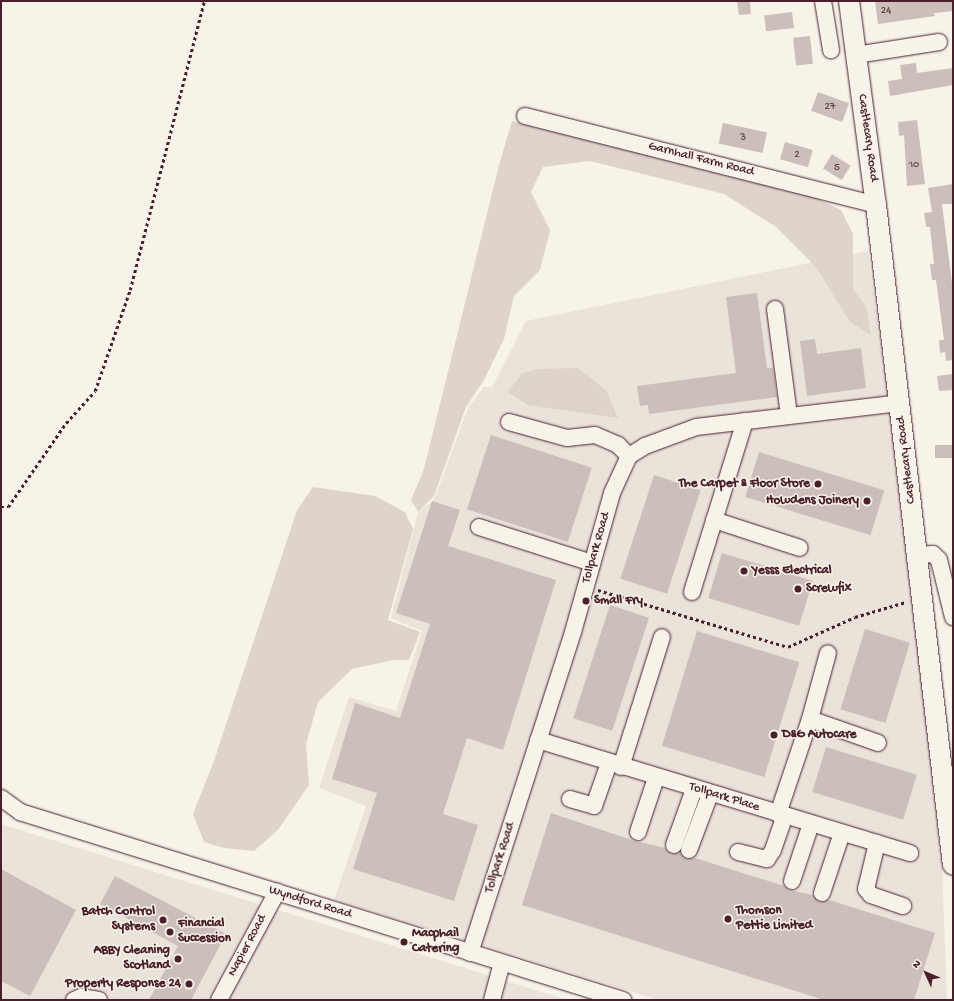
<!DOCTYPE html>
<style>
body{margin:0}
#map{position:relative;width:954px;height:1001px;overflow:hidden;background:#f7f3e8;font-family:"Gochi Hand",sans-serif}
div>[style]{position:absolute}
.built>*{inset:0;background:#eae3da}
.green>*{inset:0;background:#ded4cc}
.building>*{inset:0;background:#ccbfb9;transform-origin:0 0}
.path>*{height:2.5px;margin-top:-1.25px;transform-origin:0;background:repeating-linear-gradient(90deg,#4a1f2b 0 3px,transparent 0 6px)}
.roads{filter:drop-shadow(0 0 1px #4a1f2b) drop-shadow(0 0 1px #4a1f2b)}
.minor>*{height:16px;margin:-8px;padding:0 8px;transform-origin:8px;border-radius:8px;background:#f7f3e8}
.major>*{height:20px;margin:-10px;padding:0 10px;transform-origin:10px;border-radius:10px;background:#f7f3e8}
.dots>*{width:11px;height:11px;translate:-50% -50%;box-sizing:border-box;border:2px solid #f7f3e8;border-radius:50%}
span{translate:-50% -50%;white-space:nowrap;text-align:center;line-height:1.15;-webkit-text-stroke:3px #f7f3e8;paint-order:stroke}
.number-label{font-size:11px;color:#6a474e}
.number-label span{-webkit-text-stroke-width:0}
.street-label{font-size:13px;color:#4a1f2b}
.poi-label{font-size:13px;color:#4a1f2b;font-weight:700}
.right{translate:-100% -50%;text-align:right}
.left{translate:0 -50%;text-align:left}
.frame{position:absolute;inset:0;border:2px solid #4a1f2b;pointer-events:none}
.north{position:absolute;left:906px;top:953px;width:40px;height:40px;-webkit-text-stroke:3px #f7f3e8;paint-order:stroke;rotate:314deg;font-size:11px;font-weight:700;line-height:16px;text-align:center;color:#4a1f2b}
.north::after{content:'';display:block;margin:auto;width:14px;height:18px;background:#4a1f2b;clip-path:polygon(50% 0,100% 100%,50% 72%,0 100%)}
</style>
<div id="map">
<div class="built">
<div style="clip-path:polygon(868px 251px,905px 516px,942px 868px,947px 1000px,659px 1000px,334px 900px,366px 806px,319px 788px,349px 697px,396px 711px,422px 631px,391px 618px,418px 512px,434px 500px,468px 408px,484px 387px,492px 387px,526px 321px)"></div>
<div style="clip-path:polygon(1px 824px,568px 1000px,1px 1000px)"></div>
</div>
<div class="green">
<div style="clip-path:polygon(512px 121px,808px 194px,841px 210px,853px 234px,853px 289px,866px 307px,871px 335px,850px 322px,816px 267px,776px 227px,724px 194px,590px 161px,543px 167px,531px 192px,550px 230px,540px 270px,514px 296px,504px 339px,484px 380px,466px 407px,434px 496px,418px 512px,411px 500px,424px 469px,499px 165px)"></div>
<div style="clip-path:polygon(578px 368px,606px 390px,618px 418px,528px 405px,508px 392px,522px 373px,538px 369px)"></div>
<div style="clip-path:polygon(313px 487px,375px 496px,405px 512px,413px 529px,388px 620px,420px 632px,409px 660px,393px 660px,352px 669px,318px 702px,306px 744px,309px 785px,277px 831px,254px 851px,224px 848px,204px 842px,193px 814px,214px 761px,297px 510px)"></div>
</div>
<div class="building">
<div style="clip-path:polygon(737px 1px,750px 1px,751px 14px,739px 15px)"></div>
<div style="clip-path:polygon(875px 1px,953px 1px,953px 11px,934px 13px,935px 16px,878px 24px)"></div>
<div style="left:792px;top:12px;width:16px;height:28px;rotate:83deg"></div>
<div style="left:810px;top:36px;width:28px;height:17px;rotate:84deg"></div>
<div style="clip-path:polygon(916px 63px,917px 73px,953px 68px,953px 85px,890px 96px,888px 81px,902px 79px,900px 65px)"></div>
<div style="left:818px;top:92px;width:33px;height:20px;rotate:20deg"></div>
<div style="clip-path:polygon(917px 120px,925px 184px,907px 186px,904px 135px,899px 136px,898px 122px)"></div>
<div style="left:723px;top:123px;width:45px;height:21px;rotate:12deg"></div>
<div style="left:785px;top:142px;width:29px;height:18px;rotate:16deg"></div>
<div style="left:832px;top:154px;width:22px;height:17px;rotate:32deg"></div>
<div style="clip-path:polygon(953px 184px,953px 204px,942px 204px,953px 291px,953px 360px,946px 361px,945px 352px,940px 353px,939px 340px,944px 340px,936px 280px,932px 280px,930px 264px,934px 264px,930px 227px,926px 227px,924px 213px,932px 212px,928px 188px)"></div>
<div style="clip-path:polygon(757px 293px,767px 368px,773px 368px,777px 397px,649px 414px,648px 405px,640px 406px,637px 386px,736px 373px,726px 297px)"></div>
<div style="clip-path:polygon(815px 339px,817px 354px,861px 348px,866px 388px,807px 396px,800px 341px)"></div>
<div style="clip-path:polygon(953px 374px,953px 390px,939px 391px,937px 376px)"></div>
<div style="left:491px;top:435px;width:106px;height:78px;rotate:18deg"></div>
<div style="left:953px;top:445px;width:13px;height:18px;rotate:90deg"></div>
<div style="left:759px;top:452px;width:131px;height:47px;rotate:17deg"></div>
<div style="left:654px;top:475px;width:49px;height:109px;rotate:18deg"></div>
<div style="clip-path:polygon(432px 501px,460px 510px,448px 546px,556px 580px,503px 750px,467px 738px,443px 814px,478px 825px,454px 901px,353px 869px,377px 793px,332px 779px,355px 703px,400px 718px,430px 624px,396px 613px)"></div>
<div style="left:722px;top:553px;width:95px;height:47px;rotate:17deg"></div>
<div style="left:610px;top:605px;width:41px;height:119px;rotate:18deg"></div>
<div style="left:865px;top:629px;width:47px;height:84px;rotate:17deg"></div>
<div style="left:697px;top:631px;width:107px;height:120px;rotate:17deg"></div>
<div style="left:826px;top:747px;width:95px;height:47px;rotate:17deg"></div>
<div style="clip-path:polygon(551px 813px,635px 841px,665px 848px,671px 854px,680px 853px,686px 859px,695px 858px,784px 886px,789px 890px,813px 895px,819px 902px,829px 900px,935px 933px,914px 1000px,824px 1000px,522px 905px)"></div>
<div style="clip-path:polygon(1px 869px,76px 910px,30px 996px,1px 981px)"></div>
<div style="clip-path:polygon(115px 876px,226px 934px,191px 1000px,149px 1000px,178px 946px,100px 904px)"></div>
</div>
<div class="path">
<div style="left:1px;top:507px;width:7px"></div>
<div style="left:8px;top:507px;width:102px;rotate:-55.4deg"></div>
<div style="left:66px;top:423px;width:43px;rotate:-47.8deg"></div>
<div style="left:95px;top:391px;width:107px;rotate:-70.9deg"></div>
<div style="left:130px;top:290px;width:298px;rotate:-75.6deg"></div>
<div style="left:598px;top:590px;width:198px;rotate:16.7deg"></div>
<div style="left:788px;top:647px;width:73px;rotate:-24.1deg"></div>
<div style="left:855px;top:617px;width:53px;rotate:-16.4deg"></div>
</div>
<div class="roads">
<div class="minor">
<div style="left:823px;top:1px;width:50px;rotate:80.7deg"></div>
<div style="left:856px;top:55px;width:84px;rotate:-8.9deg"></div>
<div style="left:525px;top:116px;width:362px;rotate:14.2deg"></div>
<div style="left:775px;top:309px;width:107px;rotate:82.5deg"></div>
<div style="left:509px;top:422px;width:60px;rotate:15.4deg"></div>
<div style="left:567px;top:438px;width:28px;rotate:-6deg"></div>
<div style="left:595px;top:435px;width:25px;rotate:23deg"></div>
<div style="left:618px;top:445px;width:16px;rotate:45deg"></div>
<div style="left:714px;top:520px;width:90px;rotate:18deg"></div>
<div style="left:479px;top:527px;width:119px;rotate:17.7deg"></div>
<div style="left:918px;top:555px;width:15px;rotate:-4deg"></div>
<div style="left:933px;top:554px;width:8px;rotate:45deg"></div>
<div style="left:939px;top:560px;width:59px;rotate:76.2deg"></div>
<div style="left:692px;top:592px;width:179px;rotate:-72.8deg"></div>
<div style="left:810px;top:719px;width:68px;rotate:-74.7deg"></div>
<div style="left:538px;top:740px;width:389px;rotate:16.9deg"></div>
<div style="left:621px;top:767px;width:136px;rotate:-72.5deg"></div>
<div style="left:1px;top:798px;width:24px;rotate:36deg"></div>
<div style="left:20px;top:812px;width:632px;rotate:17.32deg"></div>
<div style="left:570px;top:799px;width:25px;rotate:16deg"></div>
<div style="left:594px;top:806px;width:46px;rotate:-70.8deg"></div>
<div style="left:778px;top:814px;width:100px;rotate:-71.4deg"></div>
<div style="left:810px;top:719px;width:72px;rotate:19.4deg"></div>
<div style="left:638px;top:832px;width:57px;rotate:-71.6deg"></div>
<div style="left:877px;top:843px;width:47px;rotate:103.4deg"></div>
<div style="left:866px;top:889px;width:8px;rotate:50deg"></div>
<div style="left:871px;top:895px;width:34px;rotate:19deg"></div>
<div style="left:674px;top:845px;width:59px;rotate:-70.3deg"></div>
<div style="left:689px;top:850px;width:60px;rotate:-69.4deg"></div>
<div style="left:738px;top:852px;width:30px;rotate:14deg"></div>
<div style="left:767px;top:859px;width:11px;rotate:-56deg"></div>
<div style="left:773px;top:850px;width:36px;rotate:-71deg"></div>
<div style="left:792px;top:881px;width:60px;rotate:-71.6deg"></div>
<div style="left:822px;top:893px;width:63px;rotate:-71.6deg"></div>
<div style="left:470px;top:953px;width:337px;rotate:-72.2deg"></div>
<div style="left:573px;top:632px;width:144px;rotate:-74.3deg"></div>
<div style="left:612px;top:493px;width:41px;rotate:-65.3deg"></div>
<div style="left:629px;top:456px;width:19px;rotate:-32deg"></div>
<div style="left:645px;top:446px;width:54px;rotate:-20.4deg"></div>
<div style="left:696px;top:427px;width:205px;rotate:-6.7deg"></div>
<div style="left:74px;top:1000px;width:8px;rotate:-23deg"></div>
<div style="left:81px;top:997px;width:18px;rotate:9deg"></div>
<div style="left:219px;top:1000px;width:123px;rotate:-61.8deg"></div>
<div style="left:492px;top:1000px;width:38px;rotate:-75deg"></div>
</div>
<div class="major">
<div style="left:849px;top:1px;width:206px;rotate:82.5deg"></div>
<div style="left:876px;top:205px;width:664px;rotate:83.35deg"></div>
</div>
</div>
<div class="dots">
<div style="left:818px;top:484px;background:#4a1f2b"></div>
<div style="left:867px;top:501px;background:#4a1f2b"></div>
<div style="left:744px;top:571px;background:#4a1f2b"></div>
<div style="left:798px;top:589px;background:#4a1f2b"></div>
<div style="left:586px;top:601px;background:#4a1f2b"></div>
<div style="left:774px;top:735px;background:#4a1f2b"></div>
<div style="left:728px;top:919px;background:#4a1f2b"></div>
<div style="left:163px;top:920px;background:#4a1f2b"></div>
<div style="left:170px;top:932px;background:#4a1f2b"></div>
<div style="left:404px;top:942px;background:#4a1f2b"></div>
<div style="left:178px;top:959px;background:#4a1f2b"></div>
<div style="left:189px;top:984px;background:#4a1f2b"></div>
</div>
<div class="number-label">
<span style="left:886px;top:11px">24</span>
<span style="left:830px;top:107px">27</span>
<span style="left:743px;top:138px">3</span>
<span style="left:797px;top:155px">2</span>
<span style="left:914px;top:165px">10</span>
<span style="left:837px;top:168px">5</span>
</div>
<div class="street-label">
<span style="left:867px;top:138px;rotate:82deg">Castlecary Road</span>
<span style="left:701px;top:160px;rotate:14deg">Garnhall Farm Road</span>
<span style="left:907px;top:460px;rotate:-97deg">Castlecary Road</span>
<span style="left:597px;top:548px;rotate:-74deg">Tollpark Road</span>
<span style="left:724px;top:798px;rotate:17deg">Tollpark Place</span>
<span style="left:501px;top:858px;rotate:-72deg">Tollpark Road</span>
<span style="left:310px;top:903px;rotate:17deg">Wyndford Road</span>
<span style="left:248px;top:946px;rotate:-62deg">Napier Road</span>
</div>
<div class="poi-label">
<span class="right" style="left:810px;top:484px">The Carpet &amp; Floor Store</span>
<span class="right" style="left:859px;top:501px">Howdens Joinery</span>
<span class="left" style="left:752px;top:571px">Yesss Electrical</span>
<span class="left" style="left:806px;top:589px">Screwfix</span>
<span class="left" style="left:594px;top:601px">Small Fry</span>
<span class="left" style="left:782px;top:735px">D&amp;G Autocare</span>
<span class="left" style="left:736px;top:919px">Thomson<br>Pettie Limited</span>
<span class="right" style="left:155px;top:920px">Batch Control<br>Systems</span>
<span class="left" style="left:178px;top:932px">Financial<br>Succession</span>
<span class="left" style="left:412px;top:942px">Macphail<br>Catering</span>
<span class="right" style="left:170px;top:959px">ABBY Cleaning<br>Scotland</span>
<span class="right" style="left:181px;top:984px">Property Response 24</span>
</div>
<div class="frame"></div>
<div class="north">N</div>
</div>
